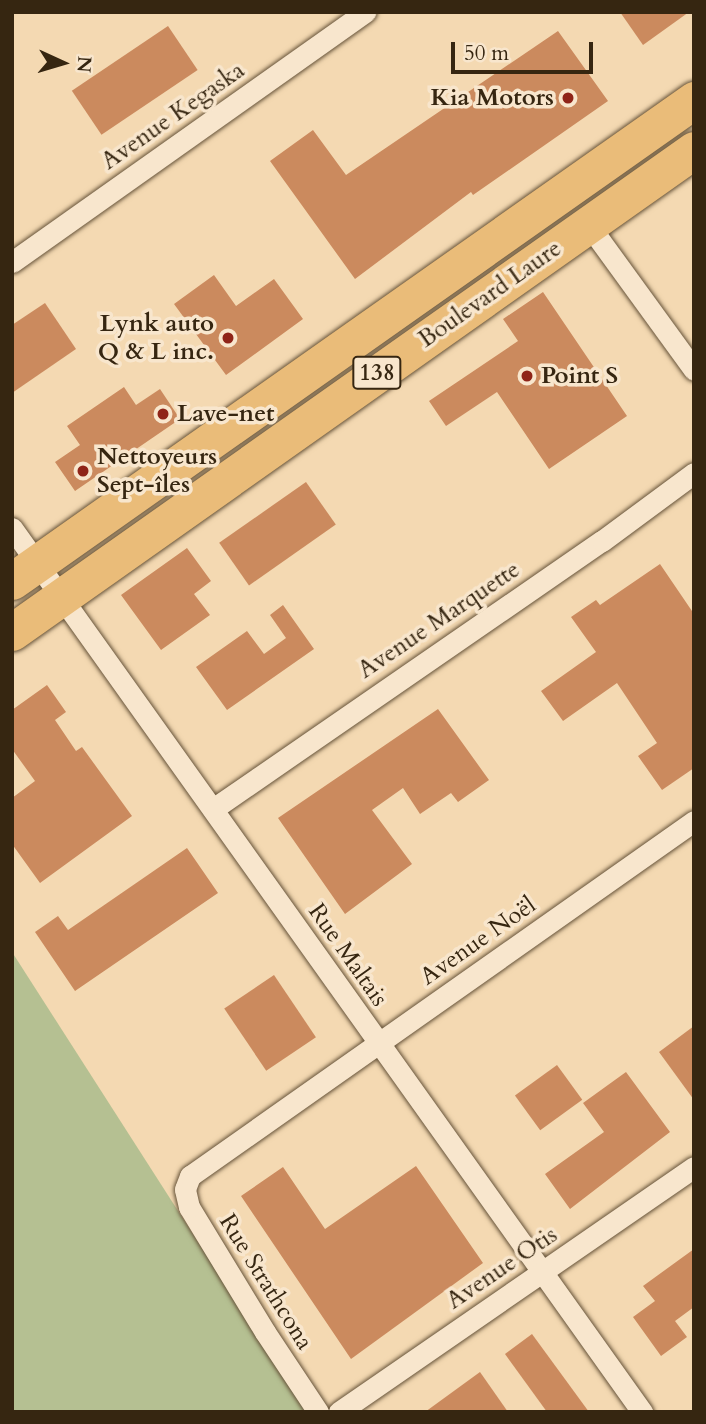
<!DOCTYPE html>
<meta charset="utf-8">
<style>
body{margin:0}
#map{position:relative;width:706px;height:1424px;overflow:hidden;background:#f4d9b2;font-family:Cardo,serif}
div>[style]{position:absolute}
.green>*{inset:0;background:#b5c092}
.building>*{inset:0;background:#cb8a5e;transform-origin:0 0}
.roads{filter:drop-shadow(0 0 2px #665339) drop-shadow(0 0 2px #665339)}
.street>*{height:21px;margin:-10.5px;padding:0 10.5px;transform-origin:10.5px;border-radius:10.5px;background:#f8e6cd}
.highway>*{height:37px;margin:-18.5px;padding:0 18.5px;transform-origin:18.5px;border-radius:18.5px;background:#eabc79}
.dots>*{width:19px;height:19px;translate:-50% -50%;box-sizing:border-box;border:4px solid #f8e6cd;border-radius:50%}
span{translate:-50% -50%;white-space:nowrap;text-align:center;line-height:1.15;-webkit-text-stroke:7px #f8e6cd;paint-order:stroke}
.shield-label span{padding:2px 5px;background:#f8e6cd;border:2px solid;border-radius:5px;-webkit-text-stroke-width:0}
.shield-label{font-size:23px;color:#362611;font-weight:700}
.poi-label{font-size:24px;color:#362611;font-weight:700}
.right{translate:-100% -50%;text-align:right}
.left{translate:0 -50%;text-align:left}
.street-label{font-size:24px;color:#362611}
.frame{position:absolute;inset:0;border:14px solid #362611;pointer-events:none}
.north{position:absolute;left:28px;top:28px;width:70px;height:70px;-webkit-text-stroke:5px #f8e6cd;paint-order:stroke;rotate:94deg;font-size:19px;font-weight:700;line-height:28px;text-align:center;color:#362611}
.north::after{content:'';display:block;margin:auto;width:24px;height:32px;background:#362611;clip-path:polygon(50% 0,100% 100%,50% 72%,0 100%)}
.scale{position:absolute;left:451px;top:42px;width:142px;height:32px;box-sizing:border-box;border:4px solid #362611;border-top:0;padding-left:9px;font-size:21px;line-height:24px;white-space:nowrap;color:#362611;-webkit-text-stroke:5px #f8e6cd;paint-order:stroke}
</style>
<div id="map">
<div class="green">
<div style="clip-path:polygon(12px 952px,307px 1412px,12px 1412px)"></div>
</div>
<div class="building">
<div style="clip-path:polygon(620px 12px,689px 12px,643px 45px)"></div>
<div style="left:168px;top:26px;width:53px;height:116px;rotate:56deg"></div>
<div style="clip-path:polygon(558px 31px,608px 101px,473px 195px,471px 192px,355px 279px,270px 161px,313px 130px,346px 175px)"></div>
<div style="clip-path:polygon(214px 275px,236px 306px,274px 279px,303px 319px,226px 375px,174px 304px)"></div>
<div style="clip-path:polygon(543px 292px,627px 416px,549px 469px,497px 392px,446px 426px,429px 401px,518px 341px,503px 319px)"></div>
<div style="clip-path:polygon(45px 303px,76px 349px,12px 393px,12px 325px)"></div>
<div style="clip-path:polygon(124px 387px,136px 405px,160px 389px,180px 419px,75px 491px,55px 462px,80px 445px,67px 426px)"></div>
<div style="left:306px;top:482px;width:52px;height:106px;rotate:55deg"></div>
<div style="clip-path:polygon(187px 548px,211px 581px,194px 594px,210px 615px,161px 650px,121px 595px)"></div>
<div style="clip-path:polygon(660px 564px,694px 614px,694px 768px,662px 790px,638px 756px,657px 743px,617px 683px,563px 721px,541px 691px,596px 652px,571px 617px,596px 600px,600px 605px)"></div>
<div style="clip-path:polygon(283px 605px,314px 649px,227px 710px,196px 667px,247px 631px,264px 654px,286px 638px,270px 615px)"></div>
<div style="clip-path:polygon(47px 685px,66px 712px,55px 720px,76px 751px,82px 747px,132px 816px,40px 883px,12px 844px,12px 798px,35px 781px,12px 749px,12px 710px)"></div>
<div style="clip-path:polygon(438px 709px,489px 780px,458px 802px,451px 793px,420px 814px,403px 788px,372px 810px,412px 864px,345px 914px,278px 818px)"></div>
<div style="clip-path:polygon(187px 848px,218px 893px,75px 991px,35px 932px,58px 916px,68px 930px)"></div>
<div style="left:274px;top:975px;width:75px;height:60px;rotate:56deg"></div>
<div style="clip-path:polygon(694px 1026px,694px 1100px,659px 1052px)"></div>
<div style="left:557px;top:1065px;width:43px;height:52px;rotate:54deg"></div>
<div style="clip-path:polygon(626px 1072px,670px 1132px,570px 1209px,545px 1174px,604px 1132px,583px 1103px)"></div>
<div style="clip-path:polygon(416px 1166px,483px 1263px,351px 1359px,241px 1196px,283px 1167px,325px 1229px)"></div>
<div style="clip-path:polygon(694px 1249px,694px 1307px,675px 1321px,687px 1337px,661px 1356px,633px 1317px,655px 1301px,643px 1286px)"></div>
<div style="clip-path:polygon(532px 1334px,589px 1412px,547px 1412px,505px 1354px)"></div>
<div style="clip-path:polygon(480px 1372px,508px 1412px,425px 1412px)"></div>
</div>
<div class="roads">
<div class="street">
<div style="left:588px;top:224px;width:180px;rotate:54deg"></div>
<div style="left:12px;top:262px;width:433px;rotate:-35.3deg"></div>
<div style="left:12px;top:528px;width:1086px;rotate:54.52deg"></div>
<div style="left:213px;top:809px;width:472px;rotate:-34.6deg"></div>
<div style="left:602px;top:541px;width:114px;rotate:-36.5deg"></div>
<div style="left:318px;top:1412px;width:96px;rotate:-123.5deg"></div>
<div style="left:265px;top:1332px;width:146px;rotate:-121.3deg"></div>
<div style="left:189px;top:1207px;width:18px;rotate:-103deg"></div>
<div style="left:185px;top:1189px;width:14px;rotate:-69deg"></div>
<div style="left:190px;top:1176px;width:616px;rotate:-35.16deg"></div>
<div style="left:339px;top:1412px;width:431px;rotate:-34.6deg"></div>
</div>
<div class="highway">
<div style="left:12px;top:581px;width:835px;rotate:-35.19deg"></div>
<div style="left:12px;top:632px;width:835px;rotate:-35.25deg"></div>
</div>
</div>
<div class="dots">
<div style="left:568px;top:98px;background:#8f2418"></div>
<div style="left:228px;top:338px;background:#8f2418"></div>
<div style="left:527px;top:376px;background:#8f2418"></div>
<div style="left:163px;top:414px;background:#8f2418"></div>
<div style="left:83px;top:471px;background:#8f2418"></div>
</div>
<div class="shield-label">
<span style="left:377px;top:373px">138</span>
</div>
<div class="poi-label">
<span class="right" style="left:554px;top:98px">Kia Motors</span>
<span class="right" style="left:214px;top:338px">Lynk auto<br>Q &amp; L inc.</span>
<span class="left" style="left:541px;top:376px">Point S</span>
<span class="left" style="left:177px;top:414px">Lave-net</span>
<span class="left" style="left:97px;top:471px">Nettoyeurs<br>Sept-îles</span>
</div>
<div class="street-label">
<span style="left:173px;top:116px;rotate:-35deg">Avenue Kegaska</span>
<span style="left:490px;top:294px;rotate:-35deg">Boulevard Laure</span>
<span style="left:439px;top:620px;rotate:-34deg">Avenue Marquette</span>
<span style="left:478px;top:941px;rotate:-35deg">Avenue Noël</span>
<span style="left:348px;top:955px;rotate:55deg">Rue Maltais</span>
<span style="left:502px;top:1268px;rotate:-34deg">Avenue Otis</span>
<span style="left:266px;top:1282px;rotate:58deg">Rue Strathcona</span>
</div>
<div class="frame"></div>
<div class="north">N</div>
<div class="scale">50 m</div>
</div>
